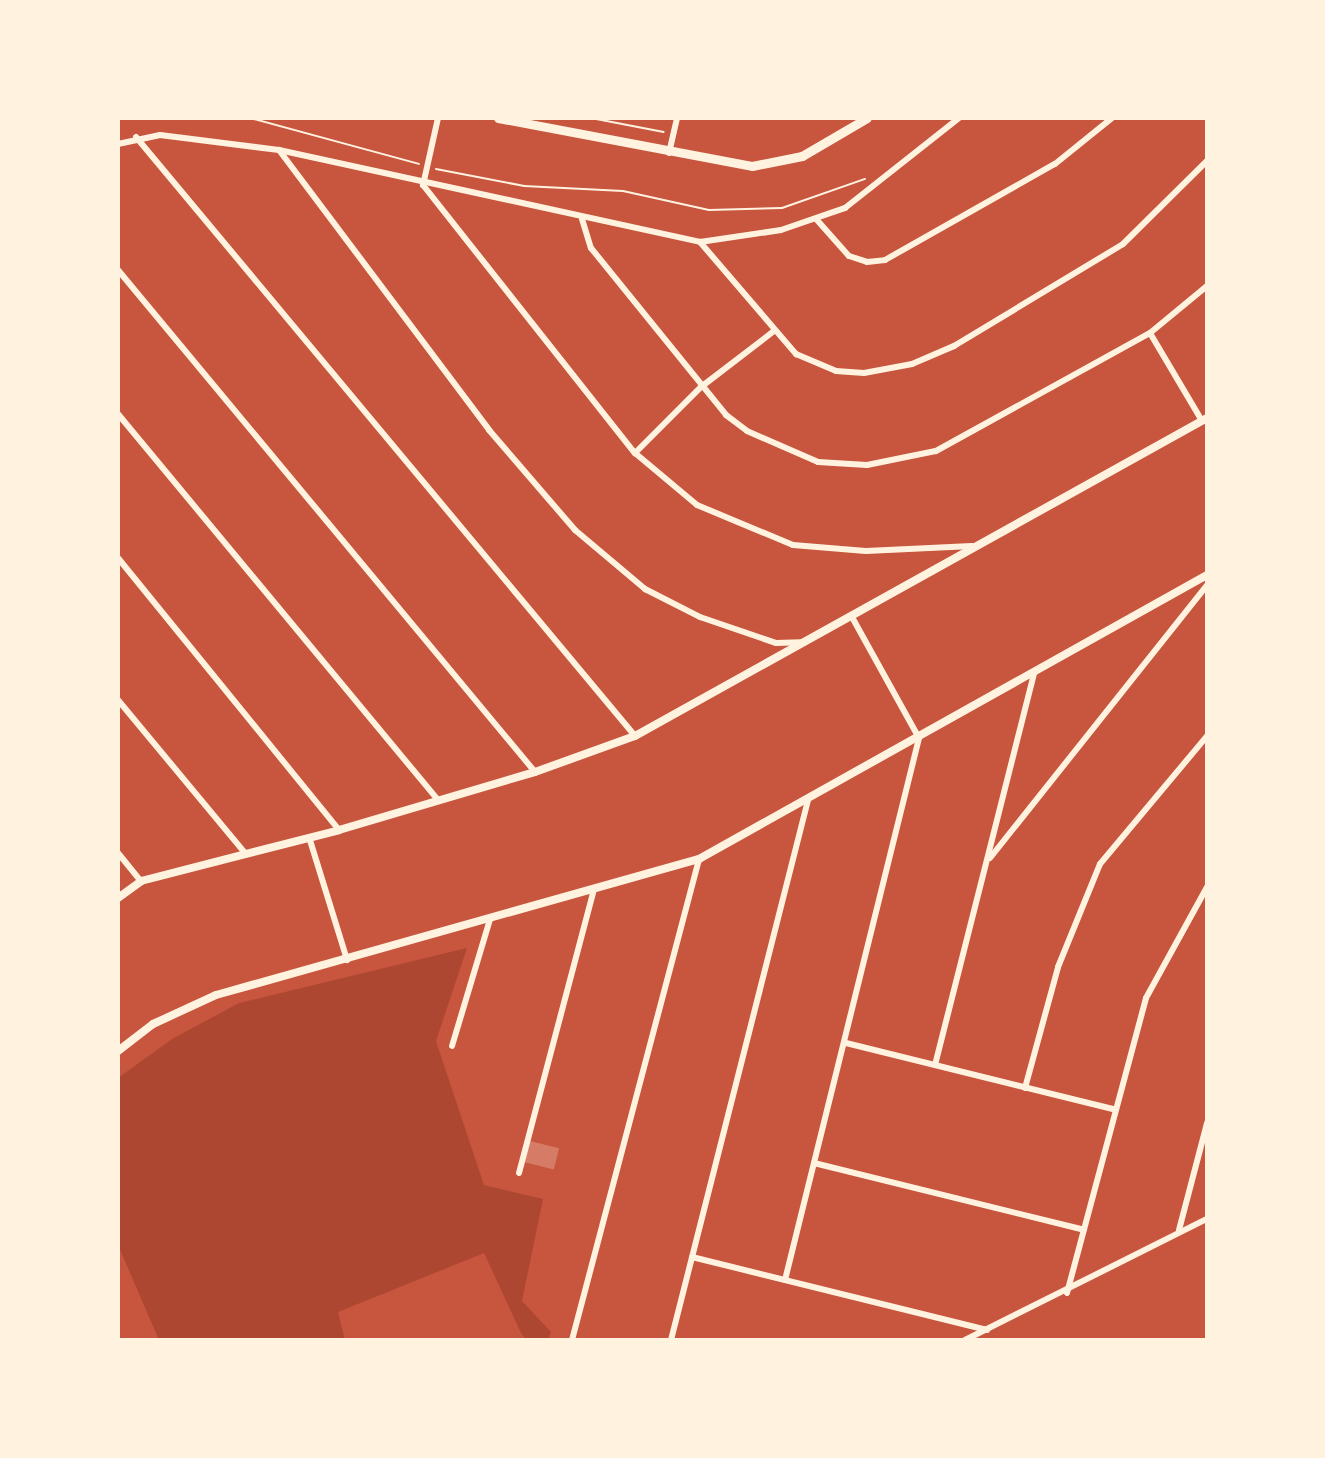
<!DOCTYPE html>
<style>
body{margin:0}
#map{position:relative;width:1325px;height:1458px;overflow:hidden;background:#c8553d;font-family:Spectral,serif}
div>[style]{position:absolute}
.green>*{inset:0;background:#ae4732}
.building>*{inset:0;background:#d67c66;transform-origin:0 0}
.path>*{height:2px;margin:-1px;padding:0 1px;transform-origin:1px;border-radius:1px;background:#fff3e0}
.minor>*{height:6px;margin:-3px;padding:0 3px;transform-origin:3px;border-radius:3px;background:#fff3e0}
.tertiary>*{height:8px;margin:-4px;padding:0 4px;transform-origin:4px;border-radius:4px;background:#fff3e0}
.secondary>*{height:9px;margin:-4.5px;padding:0 4.5px;transform-origin:4.5px;border-radius:4.5px;background:#fff3e0}
span{translate:-50% -50%;white-space:nowrap;text-align:center;line-height:1.15;-webkit-text-stroke:7px #fff3e0;paint-order:stroke}
.frame{position:absolute;inset:0;border:120px solid #fff3e0;pointer-events:none}
</style>
<div id="map">
<div class="green">
<div style="clip-path:polygon(467px 948px,436px 1041px,484px 1185px,543px 1199px,522px 1301px,551px 1332px,548px 1340px,526px 1340px,521px 1333px,484px 1253px,338px 1312px,345px 1340px,159px 1340px,118px 1245px,118px 1078px,172px 1039px,239px 1003px)"></div>
</div>
<div class="building">
<div style="left:530px;top:1141px;width:30px;height:22px;rotate:14deg"></div>
</div>
<div class="path">
<div style="left:250px;top:118px;width:175px;rotate:15.2deg"></div>
<div style="left:591px;top:118px;width:74px;rotate:10.9deg"></div>
<div style="left:436px;top:169px;width:90px;rotate:10.9deg"></div>
<div style="left:524px;top:186px;width:99px;rotate:2.9deg"></div>
<div style="left:623px;top:191px;width:88px;rotate:12.5deg"></div>
<div style="left:709px;top:210px;width:73px;rotate:-1.6deg"></div>
<div style="left:782px;top:208px;width:88px;rotate:-19.3deg"></div>
</div>
<div class="minor">
<div style="left:438px;top:118px;width:69px;rotate:102.6deg"></div>
<div style="left:423px;top:185px;width:342px;rotate:51.7deg"></div>
<div style="left:635px;top:453px;width:81px;rotate:40deg"></div>
<div style="left:697px;top:505px;width:104px;rotate:22.6deg"></div>
<div style="left:793px;top:545px;width:73px;rotate:4.7deg"></div>
<div style="left:866px;top:551px;width:106px;rotate:-2.7deg"></div>
<div style="left:136px;top:137px;width:780px;rotate:50.2deg"></div>
<div style="left:118px;top:144px;width:43px;rotate:-12.1deg"></div>
<div style="left:160px;top:135px;width:120px;rotate:7.2deg"></div>
<div style="left:279px;top:150px;width:431px;rotate:12.3deg"></div>
<div style="left:700px;top:242px;width:82px;rotate:-8.4deg"></div>
<div style="left:781px;top:230px;width:68px;rotate:-19deg"></div>
<div style="left:845px;top:208px;width:145px;rotate:-38.3deg"></div>
<div style="left:279px;top:150px;width:350px;rotate:53.1deg"></div>
<div style="left:489px;top:430px;width:132px;rotate:49.3deg"></div>
<div style="left:575px;top:530px;width:92px;rotate:40.1deg"></div>
<div style="left:645px;top:589px;width:62px;rotate:27deg"></div>
<div style="left:700px;top:617px;width:80px;rotate:18.9deg"></div>
<div style="left:776px;top:643px;width:25px;rotate:-2deg"></div>
<div style="left:669px;top:153px;width:36px;rotate:-77deg"></div>
<div style="left:582px;top:219px;width:30px;rotate:73deg"></div>
<div style="left:591px;top:248px;width:215px;rotate:51deg"></div>
<div style="left:726px;top:415px;width:26px;rotate:37deg"></div>
<div style="left:747px;top:431px;width:77px;rotate:23.6deg"></div>
<div style="left:818px;top:462px;width:49px;rotate:3.5deg"></div>
<div style="left:867px;top:465px;width:70px;rotate:-11.5deg"></div>
<div style="left:936px;top:451px;width:244px;rotate:-28.9deg"></div>
<div style="left:1150px;top:333px;width:74px;rotate:-39.5deg"></div>
<div style="left:817px;top:220px;width:48px;rotate:48.4deg"></div>
<div style="left:849px;top:256px;width:19px;rotate:18deg"></div>
<div style="left:867px;top:262px;width:18px;rotate:-6deg"></div>
<div style="left:885px;top:260px;width:195px;rotate:-29.5deg"></div>
<div style="left:1055px;top:164px;width:73px;rotate:-38.9deg"></div>
<div style="left:700px;top:242px;width:148px;rotate:49.4deg"></div>
<div style="left:796px;top:354px;width:43px;rotate:23deg"></div>
<div style="left:836px;top:371px;width:28px;rotate:4deg"></div>
<div style="left:864px;top:373px;width:49px;rotate:-10.6deg"></div>
<div style="left:912px;top:364px;width:46px;rotate:-23.2deg"></div>
<div style="left:954px;top:346px;width:197px;rotate:-31.1deg"></div>
<div style="left:1123px;top:244px;width:118px;rotate:-44.7deg"></div>
<div style="left:118px;top:270px;width:653px;rotate:50.28deg"></div>
<div style="left:1150px;top:333px;width:102px;rotate:59.4deg"></div>
<div style="left:118px;top:414px;width:501px;rotate:50.34deg"></div>
<div style="left:635px;top:453px;width:93px;rotate:-45deg"></div>
<div style="left:701px;top:387px;width:92px;rotate:-37.5deg"></div>
<div style="left:118px;top:558px;width:350px;rotate:50.9deg"></div>
<div style="left:118px;top:700px;width:199px;rotate:50.3deg"></div>
<div style="left:309px;top:837px;width:129px;rotate:72.8deg"></div>
<div style="left:118px;top:853px;width:36px;rotate:51deg"></div>
<div style="left:990px;top:858px;width:349px;rotate:-51.5deg"></div>
<div style="left:846px;top:1043px;width:278px;rotate:13.9deg"></div>
<div style="left:452px;top:1046px;width:133px;rotate:-73.3deg"></div>
<div style="left:935px;top:1065px;width:404px;rotate:-75.8deg"></div>
<div style="left:1025px;top:1088px;width:125px;rotate:-74.7deg"></div>
<div style="left:1058px;top:967px;width:111px;rotate:-67.8deg"></div>
<div style="left:1100px;top:864px;width:167px;rotate:-50.1deg"></div>
<div style="left:814px;top:1163px;width:278px;rotate:13.9deg"></div>
<div style="left:519px;top:1173px;width:291px;rotate:-75.2deg"></div>
<div style="left:1179px;top:1230px;width:111px;rotate:-75.3deg"></div>
<div style="left:692px;top:1257px;width:304px;rotate:13.9deg"></div>
<div style="left:785px;top:1280px;width:558px;rotate:-76.11deg"></div>
<div style="left:919px;top:738px;width:136px;rotate:-119deg"></div>
<div style="left:1067px;top:1293px;width:305px;rotate:-75deg"></div>
<div style="left:1146px;top:998px;width:127px;rotate:-61.2deg"></div>
<div style="left:572px;top:1340px;width:497px;rotate:-75.2deg"></div>
<div style="left:671px;top:1340px;width:557px;rotate:-75.76deg"></div>
<div style="left:965px;top:1340px;width:271px;rotate:-26.6deg"></div>
</div>
<div class="tertiary">
<div style="left:118px;top:898px;width:29px;rotate:-36deg"></div>
<div style="left:141px;top:881px;width:204px;rotate:-14.4deg"></div>
<div style="left:339px;top:830px;width:204px;rotate:-16.5deg"></div>
<div style="left:535px;top:772px;width:106px;rotate:-19.8deg"></div>
<div style="left:635px;top:736px;width:654px;rotate:-29.07deg"></div>
<div style="left:118px;top:1051px;width:44px;rotate:-37.6deg"></div>
<div style="left:153px;top:1024px;width:69px;rotate:-24.7deg"></div>
<div style="left:216px;top:995px;width:502px;rotate:-15.73deg"></div>
<div style="left:699px;top:859px;width:582px;rotate:-29.21deg"></div>
</div>
<div class="secondary">
<div style="left:498px;top:118px;width:258px;rotate:10.7deg"></div>
<div style="left:752px;top:166px;width:51px;rotate:-11.3deg"></div>
<div style="left:802px;top:156px;width:75px;rotate:-30.3deg"></div>
</div>
<div class="frame"></div>
</div>
